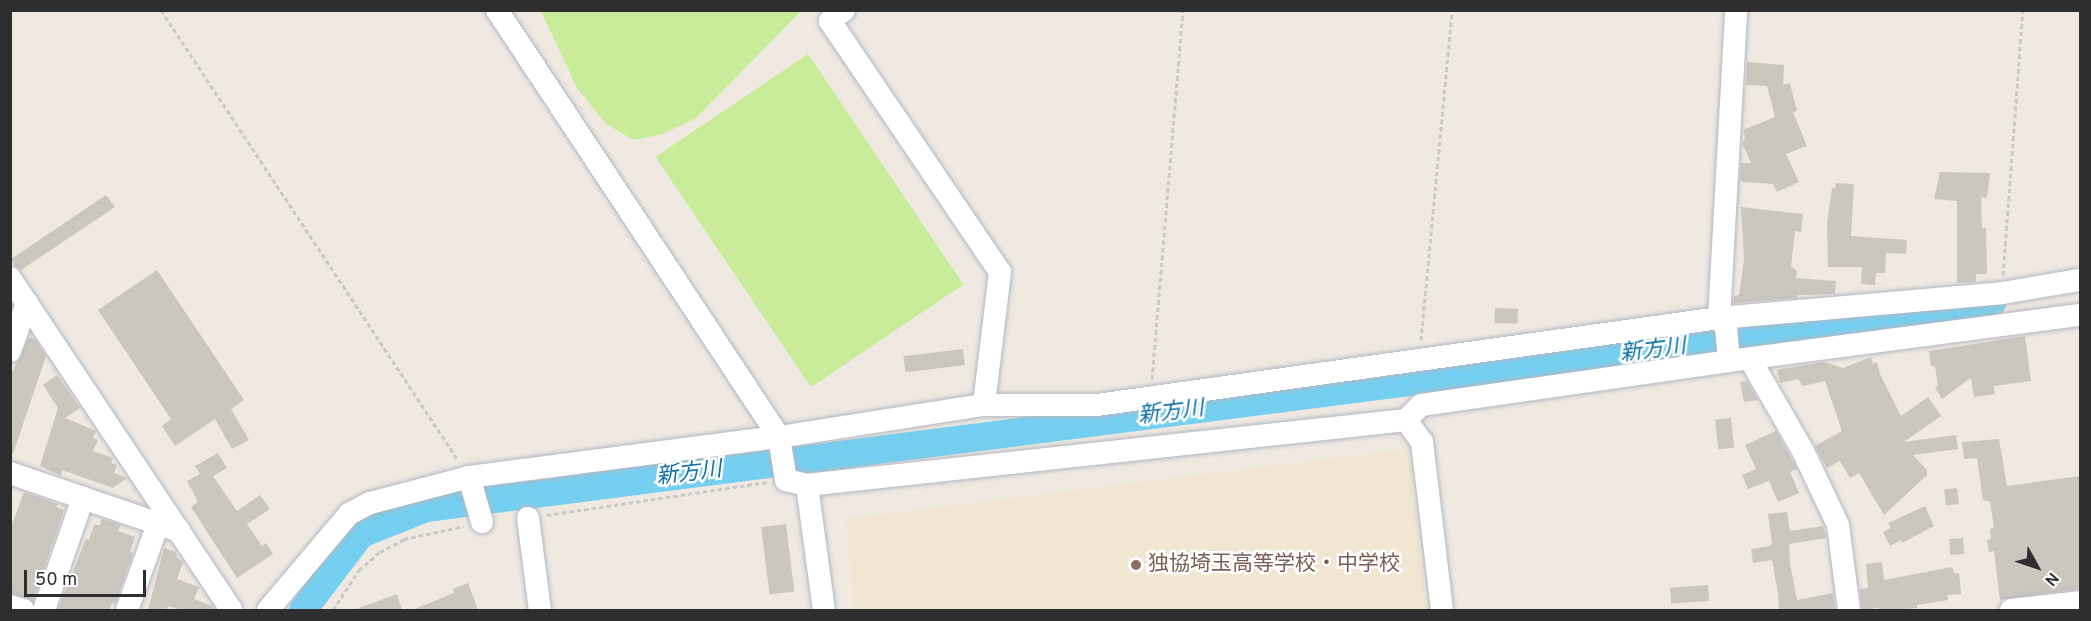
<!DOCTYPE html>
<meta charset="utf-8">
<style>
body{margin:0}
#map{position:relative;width:2091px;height:621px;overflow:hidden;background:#efe9e1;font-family:Overpass,"Noto Sans JP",sans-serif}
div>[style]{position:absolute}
.education>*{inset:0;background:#f0e6d1}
.pitch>*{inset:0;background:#c9ec9a;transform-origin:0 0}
.river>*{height:28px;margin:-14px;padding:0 14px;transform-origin:14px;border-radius:14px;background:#75cff0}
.building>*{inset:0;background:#cbc7bf;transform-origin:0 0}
.path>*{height:3px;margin-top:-1.5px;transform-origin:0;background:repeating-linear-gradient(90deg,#c9c9c9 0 4.5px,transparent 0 7.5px)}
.roads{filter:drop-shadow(0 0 2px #b4b7c1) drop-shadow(0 0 2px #b4b7c1)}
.minor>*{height:22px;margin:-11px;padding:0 11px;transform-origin:11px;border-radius:11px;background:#fff}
.dots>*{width:16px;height:16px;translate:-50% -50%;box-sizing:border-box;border:3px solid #fff;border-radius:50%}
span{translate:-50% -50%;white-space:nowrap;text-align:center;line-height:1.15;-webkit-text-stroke:5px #fff;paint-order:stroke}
.education-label{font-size:21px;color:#785e54}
.left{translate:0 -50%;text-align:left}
.water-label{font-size:22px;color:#0d6fa3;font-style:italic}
.frame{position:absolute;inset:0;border:12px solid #2e2e2e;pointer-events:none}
.north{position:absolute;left:2007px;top:537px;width:60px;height:60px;-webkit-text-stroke:4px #fff;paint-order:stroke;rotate:130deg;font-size:16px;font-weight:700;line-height:24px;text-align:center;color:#2e2e2e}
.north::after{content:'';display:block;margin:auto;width:21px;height:27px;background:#2e2e2e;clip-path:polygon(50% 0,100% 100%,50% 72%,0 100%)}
.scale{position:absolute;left:24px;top:570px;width:122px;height:27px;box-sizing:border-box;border:3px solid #2e2e2e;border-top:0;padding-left:8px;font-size:18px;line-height:21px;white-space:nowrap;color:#2e2e2e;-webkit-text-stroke:4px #fff;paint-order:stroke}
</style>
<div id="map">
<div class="education">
<div style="clip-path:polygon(1408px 449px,1427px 610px,854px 610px,846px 519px)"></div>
</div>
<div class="pitch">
<div style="clip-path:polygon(541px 11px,801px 11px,696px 118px,663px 134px,634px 140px,606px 124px,577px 88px)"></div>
<div style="left:808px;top:54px;width:278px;height:184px;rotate:56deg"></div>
</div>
<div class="river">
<div style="left:303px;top:610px;width:96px;rotate:-52.7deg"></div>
<div style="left:361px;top:534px;width:70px;rotate:-21.8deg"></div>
<div style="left:426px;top:508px;width:1291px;rotate:-7.3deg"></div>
<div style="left:1707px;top:344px;width:288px;rotate:-8.2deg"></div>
</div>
<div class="building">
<div style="clip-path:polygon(1747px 62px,1784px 65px,1783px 85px,1790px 83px,1797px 111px,1793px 112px,1807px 146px,1786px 154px,1799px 182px,1777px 192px,1773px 184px,1743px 182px,1740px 179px,1741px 163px,1751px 163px,1742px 143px,1745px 139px,1743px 130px,1775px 117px,1767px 86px,1746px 85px)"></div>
<div style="clip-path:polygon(1940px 172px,1990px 173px,1987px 198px,1981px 197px,1982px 228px,1986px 228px,1987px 274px,1976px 274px,1976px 282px,1957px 283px,1957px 201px,1934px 199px)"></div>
<div style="clip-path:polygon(1836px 183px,1854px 184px,1851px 236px,1907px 240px,1906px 254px,1886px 253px,1885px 273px,1876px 273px,1875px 285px,1861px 284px,1862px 267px,1828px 267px,1827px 223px,1832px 188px,1835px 188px)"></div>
<div style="clip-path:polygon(106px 195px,115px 207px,21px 270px,15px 266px,11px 259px)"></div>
<div style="clip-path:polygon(1741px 207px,1803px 214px,1801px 232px,1795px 231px,1791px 266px,1797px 271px,1796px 278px,1836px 281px,1835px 294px,1797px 295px,1797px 298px,1733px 303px,1734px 296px,1739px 295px,1744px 259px)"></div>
<div style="clip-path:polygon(157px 270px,244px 400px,231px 409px,249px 440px,232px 449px,215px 419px,175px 446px,162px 426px,171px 419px,98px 310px)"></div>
<div style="left:1495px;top:308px;width:23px;height:15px;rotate:2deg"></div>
<div style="clip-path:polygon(2025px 336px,2031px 381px,1994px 386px,1995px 394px,1974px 397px,1971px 378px,1942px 399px,1935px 388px,1938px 386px,1935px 366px,1931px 366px,1929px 351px)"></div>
<div style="clip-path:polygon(29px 338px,35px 339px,46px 356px,13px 454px,10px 453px,10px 376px)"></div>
<div style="left:963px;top:349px;width:16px;height:60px;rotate:83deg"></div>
<div style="clip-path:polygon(1871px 357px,1873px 364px,1877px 362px,1880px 374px,1901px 416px,1928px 397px,1941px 416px,1904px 442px,1956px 435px,1958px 449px,1913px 455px,1927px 470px,1927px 475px,1884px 515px,1859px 473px,1850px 478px,1840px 461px,1827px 468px,1815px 446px,1842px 431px,1825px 381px,1803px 386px,1798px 379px,1780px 383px,1777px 370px,1824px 362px,1843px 368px)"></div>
<div style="clip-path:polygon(57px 375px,80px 408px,65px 418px,96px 431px,93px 438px,98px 440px,93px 451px,113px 458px,111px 463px,117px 465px,114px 473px,127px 478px,113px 488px,62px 470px,61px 476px,40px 466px,58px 408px,43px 385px)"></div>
<div style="clip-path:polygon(1747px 381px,1758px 400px,1744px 402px,1740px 382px)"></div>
<div style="left:1731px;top:418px;width:30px;height:16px;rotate:84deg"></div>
<div style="clip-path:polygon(1776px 431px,1797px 469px,1790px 472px,1799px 493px,1778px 502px,1769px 481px,1748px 489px,1742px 475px,1756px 469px,1745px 445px)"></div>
<div style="clip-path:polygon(1999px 439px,2007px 486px,2080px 476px,2080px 589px,2000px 600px,1994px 551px,1989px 552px,1987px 540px,1991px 539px,1990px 529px,1994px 528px,1990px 502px,1983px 500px,1977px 458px,1964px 459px,1962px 442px)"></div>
<div style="clip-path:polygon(218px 453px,227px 468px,213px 476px,237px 511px,260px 495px,270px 509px,247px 524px,262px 546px,266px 543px,273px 554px,237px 578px,191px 507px,198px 502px,187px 481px,200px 474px,195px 466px)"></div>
<div style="left:1957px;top:488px;width:16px;height:13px;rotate:83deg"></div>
<div style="clip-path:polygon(24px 492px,58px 504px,56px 507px,64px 510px,33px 601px,10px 593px,10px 530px)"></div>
<div style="clip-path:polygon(1925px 506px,1934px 526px,1902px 543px,1901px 540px,1890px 546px,1883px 532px,1891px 528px,1888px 523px)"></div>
<div style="clip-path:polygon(1787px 512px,1790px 531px,1823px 526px,1826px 538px,1789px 544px,1790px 563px,1797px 600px,1833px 593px,1835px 610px,1779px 610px,1778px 593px,1772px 560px,1753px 563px,1751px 549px,1770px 546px,1772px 543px,1768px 514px)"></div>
<div style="clip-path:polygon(102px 519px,121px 525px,118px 531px,135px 537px,130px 552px,133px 553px,115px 604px,112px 603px,109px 610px,58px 610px,86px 539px,89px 540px,94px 525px,100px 525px)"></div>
<div style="left:786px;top:524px;width:68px;height:25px;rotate:83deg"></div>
<div style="left:1963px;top:538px;width:16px;height:14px;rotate:86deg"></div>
<div style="clip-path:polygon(164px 548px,176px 552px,177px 558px,183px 562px,177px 579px,199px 587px,194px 599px,212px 606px,215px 610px,181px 610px,169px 606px,166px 610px,148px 610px)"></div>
<div style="clip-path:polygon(1882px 562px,1884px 580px,1952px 567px,1955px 574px,1959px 573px,1961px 594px,1947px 595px,1948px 600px,1917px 605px,1917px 608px,1898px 610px,1879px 610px,1879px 608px,1862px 610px,1860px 589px,1868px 588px,1866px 564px)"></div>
<div style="clip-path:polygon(468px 583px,478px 610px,412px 610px,454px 593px,453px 589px)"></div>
<div style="left:1708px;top:585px;width:16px;height:38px;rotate:86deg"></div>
<div style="clip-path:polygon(397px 594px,402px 610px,356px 610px,356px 609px)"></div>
</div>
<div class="path">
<div style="left:161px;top:10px;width:539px;rotate:56.58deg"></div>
<div style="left:2003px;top:275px;width:266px;rotate:-85.7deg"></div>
<div style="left:1421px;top:340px;width:331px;rotate:-84.6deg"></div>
<div style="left:1152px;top:379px;width:370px;rotate:-85.2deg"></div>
<div style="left:547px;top:515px;width:224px;rotate:-8.5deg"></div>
<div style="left:333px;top:610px;width:48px;rotate:-57deg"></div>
<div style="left:359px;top:570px;width:28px;rotate:-41deg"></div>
<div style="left:380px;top:552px;width:27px;rotate:-28deg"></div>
<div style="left:404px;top:539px;width:61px;rotate:-12.2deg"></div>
</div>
<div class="roads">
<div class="minor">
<div style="left:497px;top:10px;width:512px;rotate:56.56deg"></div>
<div style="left:779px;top:437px;width:44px;rotate:80.8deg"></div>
<div style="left:786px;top:480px;width:22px;rotate:13deg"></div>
<div style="left:807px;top:485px;width:603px;rotate:-6.19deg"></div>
<div style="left:1406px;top:420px;width:21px;rotate:-45deg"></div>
<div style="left:1421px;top:405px;width:311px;rotate:-8.1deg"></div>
<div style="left:1729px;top:361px;width:354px;rotate:-7.5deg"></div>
<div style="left:844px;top:10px;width:18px;rotate:142deg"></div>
<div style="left:830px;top:21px;width:303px;rotate:55.9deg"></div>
<div style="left:1000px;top:272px;width:134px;rotate:96.9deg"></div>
<div style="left:10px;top:278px;width:399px;rotate:56.3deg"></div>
<div style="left:10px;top:351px;width:51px;rotate:-70.5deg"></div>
<div style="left:1750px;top:359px;width:106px;rotate:60.1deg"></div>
<div style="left:1803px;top:451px;width:82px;rotate:64.7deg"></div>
<div style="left:1838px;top:525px;width:86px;rotate:82.6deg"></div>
<div style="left:1729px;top:361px;width:33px;rotate:-95deg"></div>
<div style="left:1726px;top:328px;width:12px;rotate:-125deg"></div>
<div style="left:1719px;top:318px;width:308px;rotate:-86.8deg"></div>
<div style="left:1406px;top:420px;width:27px;rotate:54deg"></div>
<div style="left:1422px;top:442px;width:169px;rotate:83.2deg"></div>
<div style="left:10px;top:473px;width:179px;rotate:18.9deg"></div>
<div style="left:469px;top:477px;width:47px;rotate:73.9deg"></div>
<div style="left:807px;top:485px;width:126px;rotate:82.3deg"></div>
<div style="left:528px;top:518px;width:93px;rotate:82.6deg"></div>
<div style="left:10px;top:606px;width:14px;rotate:17deg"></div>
<div style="left:44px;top:610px;width:119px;rotate:-70.8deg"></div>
<div style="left:127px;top:610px;width:91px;rotate:-70.2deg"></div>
<div style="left:268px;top:610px;width:126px;rotate:-49.8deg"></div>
<div style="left:349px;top:514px;width:24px;rotate:-28deg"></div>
<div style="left:370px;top:503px;width:102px;rotate:-14.7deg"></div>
<div style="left:469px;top:477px;width:313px;rotate:-7.4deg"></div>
<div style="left:779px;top:437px;width:207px;rotate:-8.9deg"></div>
<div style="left:984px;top:405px;width:113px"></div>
<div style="left:1097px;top:405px;width:628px;rotate:-7.96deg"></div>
<div style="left:1719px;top:318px;width:284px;rotate:-5deg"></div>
<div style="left:2002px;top:293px;width:79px;rotate:-9.5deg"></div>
<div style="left:2011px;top:610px;width:69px;rotate:-6.6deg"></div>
</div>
</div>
<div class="dots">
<div style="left:1136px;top:565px;background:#8d6e63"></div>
</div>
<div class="education-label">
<span class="left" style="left:1148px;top:565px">独協埼玉高等学校・中学校</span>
</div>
<div class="water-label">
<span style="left:1653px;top:351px;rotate:-7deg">新方川</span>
<span style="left:1171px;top:413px;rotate:-7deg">新方川</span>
<span style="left:689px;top:474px;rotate:-7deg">新方川</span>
</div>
<div class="frame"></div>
<div class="north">N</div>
<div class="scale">50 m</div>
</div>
